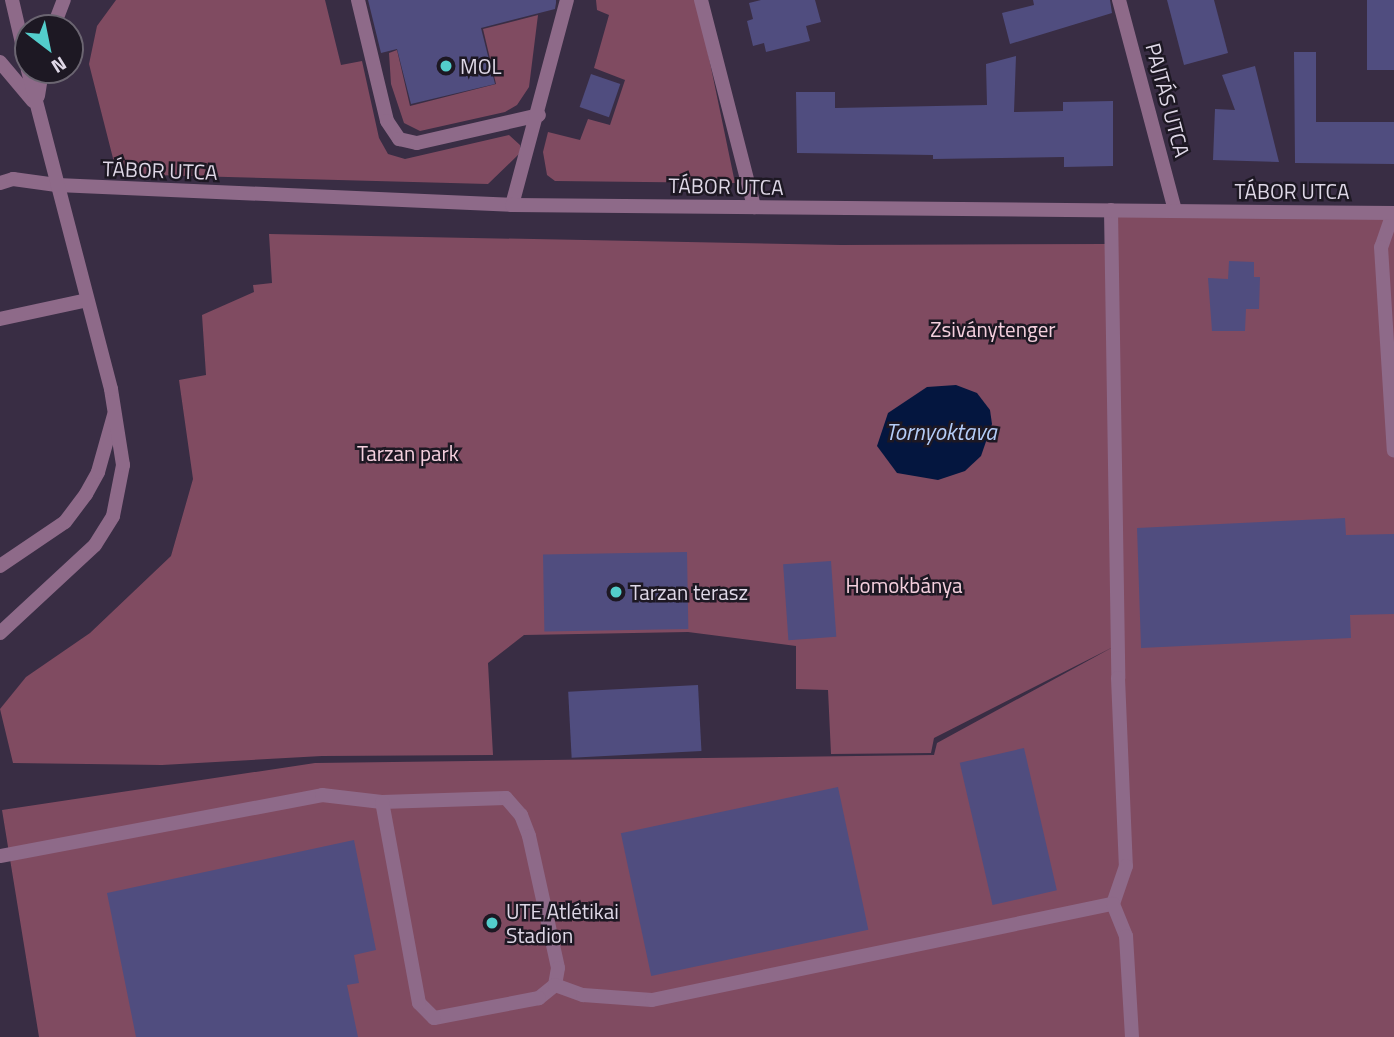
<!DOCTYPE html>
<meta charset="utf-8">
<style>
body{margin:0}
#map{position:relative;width:1394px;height:1037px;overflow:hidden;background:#392d44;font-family:"Titillium Web",sans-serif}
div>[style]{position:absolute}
.green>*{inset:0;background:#804b61}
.water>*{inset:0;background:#04163f}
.building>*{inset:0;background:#504d7f;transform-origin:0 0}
.service>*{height:14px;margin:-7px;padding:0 7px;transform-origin:7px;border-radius:7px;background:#8e6a89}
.minor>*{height:14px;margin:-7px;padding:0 7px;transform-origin:7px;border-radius:7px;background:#8e6a89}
.tertiary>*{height:14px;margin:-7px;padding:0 7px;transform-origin:7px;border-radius:7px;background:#8e6a89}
.dots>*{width:19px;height:19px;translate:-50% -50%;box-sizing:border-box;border:4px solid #1d1823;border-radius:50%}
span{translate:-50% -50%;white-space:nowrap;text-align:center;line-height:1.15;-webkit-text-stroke:5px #1d1823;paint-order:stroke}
.poi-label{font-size:21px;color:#dfd8e7}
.left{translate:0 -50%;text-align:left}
.street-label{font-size:21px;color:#dfd8e7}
.park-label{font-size:21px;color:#f5d0de}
.water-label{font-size:23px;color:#b4ccf7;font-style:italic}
.north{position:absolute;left:14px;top:14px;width:70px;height:70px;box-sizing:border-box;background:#1d1823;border:2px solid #6b6571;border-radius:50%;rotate:148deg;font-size:19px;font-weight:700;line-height:28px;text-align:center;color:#dfd8e7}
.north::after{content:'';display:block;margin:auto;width:24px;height:32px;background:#53cdcb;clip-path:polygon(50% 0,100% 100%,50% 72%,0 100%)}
</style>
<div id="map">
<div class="green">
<div style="clip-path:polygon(116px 0,325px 0,341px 65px,362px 61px,379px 138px,388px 154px,405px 159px,509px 135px,520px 145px,520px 153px,488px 184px,117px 174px,89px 64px,97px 26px)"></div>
<div style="clip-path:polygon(596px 0,697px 0,735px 183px,555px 181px,547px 175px,543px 152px,548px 132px,580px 140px,588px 119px,610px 125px,625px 80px,594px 68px,609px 15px,597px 10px)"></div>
<div style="clip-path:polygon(538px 15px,529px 87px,517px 105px,505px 112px,420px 131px,404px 123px,391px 84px,389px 53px,397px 50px,410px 106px,496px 84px,483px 29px)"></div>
<div style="clip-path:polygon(1107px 210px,1394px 217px,1394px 1037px,39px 1037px,2px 810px,315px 763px,934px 755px,937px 743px,1115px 646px,934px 738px,931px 753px,831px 754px,828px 690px,796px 689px,796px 646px,688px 632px,524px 635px,488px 663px,493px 755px,322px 756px,162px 765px,13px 763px,0 709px,26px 677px,90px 633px,171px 556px,193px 479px,179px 380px,206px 375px,202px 315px,254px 292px,253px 285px,272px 283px,269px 234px,841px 245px,1107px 244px)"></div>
</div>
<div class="water">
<div style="clip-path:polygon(956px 385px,977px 393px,990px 410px,992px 424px,981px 456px,965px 471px,938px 480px,897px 473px,877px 446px,888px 413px,927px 387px)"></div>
</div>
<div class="building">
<div style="clip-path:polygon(368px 0,556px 0,556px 3px,555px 9px,481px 28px,495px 84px,411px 104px,397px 49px,381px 53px)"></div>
<div style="clip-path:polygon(761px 0,815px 0,821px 22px,806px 26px,810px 41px,766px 52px,764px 43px,753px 46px,747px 21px,753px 19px,749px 3px)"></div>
<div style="clip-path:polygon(1033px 0,1110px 0,1112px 13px,1010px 44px,1002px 13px,1034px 5px)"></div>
<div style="clip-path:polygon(1167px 0,1214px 0,1228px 53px,1184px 65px)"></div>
<div style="left:1367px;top:0;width:27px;height:70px"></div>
<div style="clip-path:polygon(1294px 52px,1316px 52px,1316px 122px,1394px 122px,1394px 164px,1295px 163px)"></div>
<div style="clip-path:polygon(1016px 56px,1014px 112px,1063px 111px,1063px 102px,1113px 101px,1113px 166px,1064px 167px,1064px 157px,933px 159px,933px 155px,797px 153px,796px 92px,835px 92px,835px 108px,987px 105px,986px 64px)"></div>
<div style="clip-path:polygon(1255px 66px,1279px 162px,1213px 160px,1215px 109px,1235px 110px,1222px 75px)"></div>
<div style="left:591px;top:74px;width:31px;height:35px;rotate:19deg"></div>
<div style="clip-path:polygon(1229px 261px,1254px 262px,1254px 277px,1260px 277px,1259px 309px,1246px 309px,1245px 331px,1212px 331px,1208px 278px,1228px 279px)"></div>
<div style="clip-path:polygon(1345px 518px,1346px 535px,1394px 534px,1394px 614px,1350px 615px,1351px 638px,1141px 648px,1137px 528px)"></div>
<div style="left:687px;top:552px;width:77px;height:144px;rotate:89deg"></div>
<div style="left:831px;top:561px;width:76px;height:48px;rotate:86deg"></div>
<div style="left:698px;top:685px;width:66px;height:130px;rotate:87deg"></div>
<div style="left:1024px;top:748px;width:146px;height:66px;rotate:77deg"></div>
<div style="left:838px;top:787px;width:146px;height:222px;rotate:78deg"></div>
<div style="clip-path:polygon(354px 840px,376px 950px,354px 955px,359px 983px,347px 985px,358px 1037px,136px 1037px,107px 893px)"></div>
</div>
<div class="service">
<div style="left:358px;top:0;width:124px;rotate:76.5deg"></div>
<div style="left:387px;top:121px;width:22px;rotate:56deg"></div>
<div style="left:399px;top:139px;width:18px;rotate:13deg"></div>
<div style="left:417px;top:143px;width:125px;rotate:-12.9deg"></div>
<div style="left:0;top:183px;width:14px;rotate:-17deg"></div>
<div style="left:13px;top:179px;width:44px;rotate:7.8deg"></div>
<div style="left:512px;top:205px;width:212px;rotate:-75deg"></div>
<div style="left:1111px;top:210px;width:468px;rotate:89.1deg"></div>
<div style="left:1118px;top:678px;width:188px;rotate:87.6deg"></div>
<div style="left:1126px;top:866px;width:40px;rotate:108.9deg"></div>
<div style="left:1393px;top:213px;width:36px;rotate:109deg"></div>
<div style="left:1381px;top:247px;width:204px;rotate:86.4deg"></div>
<div style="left:0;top:319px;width:89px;rotate:-12.3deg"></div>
<div style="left:0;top:856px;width:328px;rotate:-10.7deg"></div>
<div style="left:322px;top:795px;width:60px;rotate:6.7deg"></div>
<div style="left:382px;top:802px;width:124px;rotate:-1.8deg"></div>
<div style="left:506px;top:798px;width:23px;rotate:49deg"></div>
<div style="left:521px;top:815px;width:22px;rotate:69deg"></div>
<div style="left:529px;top:836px;width:135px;rotate:77.6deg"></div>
<div style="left:558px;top:968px;width:17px;rotate:100deg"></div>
<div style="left:555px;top:985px;width:21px;rotate:141deg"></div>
<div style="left:539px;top:998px;width:107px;rotate:169.2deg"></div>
<div style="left:434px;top:1018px;width:21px;rotate:-135deg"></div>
<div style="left:419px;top:1003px;width:204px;rotate:-100.4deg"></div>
<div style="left:555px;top:985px;width:30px;rotate:20deg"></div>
<div style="left:583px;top:995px;width:69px;rotate:4.1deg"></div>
<div style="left:652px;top:1000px;width:471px;rotate:-11.8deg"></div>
<div style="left:1113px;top:904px;width:35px;rotate:68deg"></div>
<div style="left:1126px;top:936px;width:101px;rotate:86.6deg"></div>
</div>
<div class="minor">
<div style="left:701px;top:0;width:214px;rotate:75.6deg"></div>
<div style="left:1119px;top:0;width:218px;rotate:75.1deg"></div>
<div style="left:57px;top:185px;width:455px;rotate:2.5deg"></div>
<div style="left:512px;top:205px;width:882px;rotate:0.52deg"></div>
</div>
<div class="tertiary">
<div style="left:12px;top:0;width:71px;rotate:76.9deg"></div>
<div style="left:53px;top:28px;width:30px;rotate:-69deg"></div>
<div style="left:0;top:62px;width:51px;rotate:49.8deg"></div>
<div style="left:38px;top:96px;width:26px;rotate:-81deg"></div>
<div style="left:0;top:566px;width:78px;rotate:-34.1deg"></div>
<div style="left:65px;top:522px;width:35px;rotate:-53deg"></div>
<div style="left:86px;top:494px;width:25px;rotate:-61deg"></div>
<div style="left:98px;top:472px;width:59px;rotate:-74.3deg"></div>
<div style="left:0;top:633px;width:129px;rotate:-42.8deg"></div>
<div style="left:95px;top:545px;width:34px;rotate:-58deg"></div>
<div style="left:113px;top:516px;width:52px;rotate:-78.9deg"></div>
<div style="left:123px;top:465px;width:77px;rotate:-99deg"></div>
<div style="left:111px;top:389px;width:330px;rotate:-104.6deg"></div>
</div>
<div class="dots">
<div style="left:446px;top:66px;background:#53cdcb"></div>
<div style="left:616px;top:592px;background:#53cdcb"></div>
<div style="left:492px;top:923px;background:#53cdcb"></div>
</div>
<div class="poi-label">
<span class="left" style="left:460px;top:66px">MOL</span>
<span class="left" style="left:630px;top:592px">Tarzan terasz</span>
<span class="left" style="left:506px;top:923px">UTE Atlétikai<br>Stadion</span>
</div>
<div class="street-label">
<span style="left:1168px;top:100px;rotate:75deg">PAJTÁS UTCA</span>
<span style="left:160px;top:170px;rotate:2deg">TÁBOR UTCA</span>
<span style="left:726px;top:186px;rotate:1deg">TÁBOR UTCA</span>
<span style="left:1292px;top:191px">TÁBOR UTCA</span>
</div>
<div class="park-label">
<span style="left:993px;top:329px">Zsiványtenger</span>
<span style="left:408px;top:453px">Tarzan park</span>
<span style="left:904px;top:585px">Homokbánya</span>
</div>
<div class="water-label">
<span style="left:941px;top:432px">Tornyoktava</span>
</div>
<div class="north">N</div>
</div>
